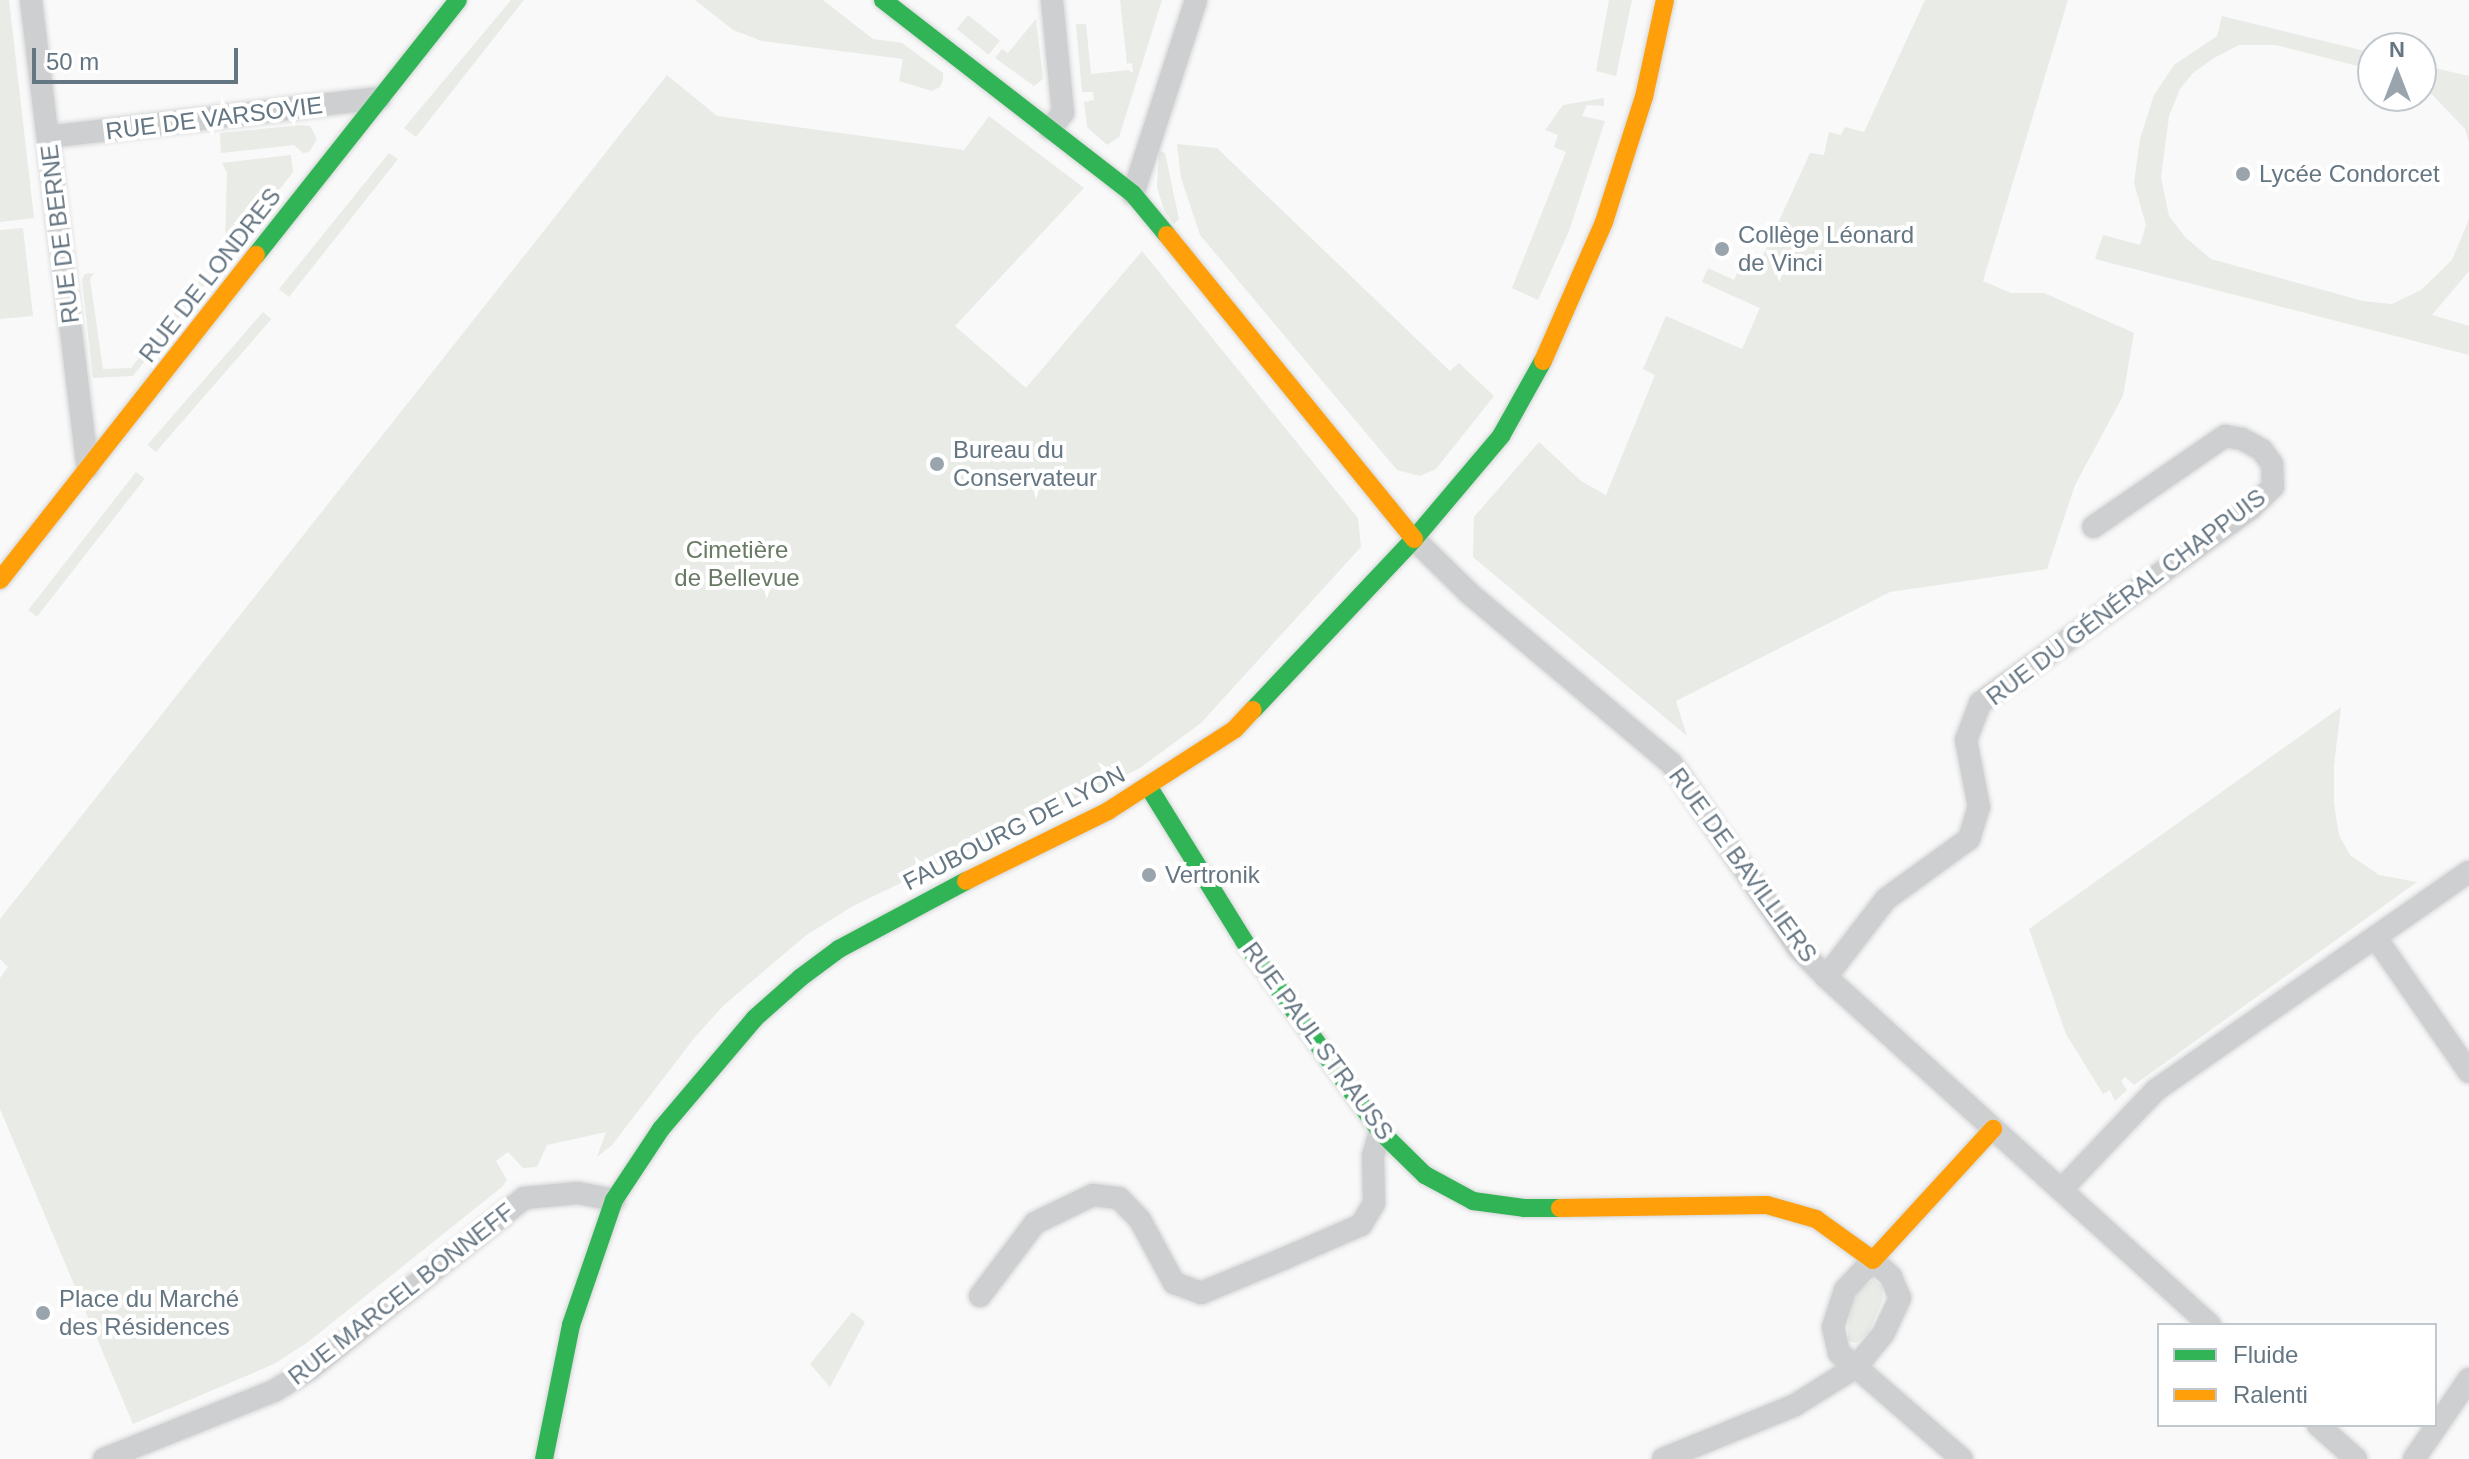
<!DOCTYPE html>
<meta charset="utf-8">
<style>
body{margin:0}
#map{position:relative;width:2469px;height:1459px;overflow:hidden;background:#f9f9f9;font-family:Helvetica,sans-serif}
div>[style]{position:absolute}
.green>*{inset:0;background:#e8ebe6;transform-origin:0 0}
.roads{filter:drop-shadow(0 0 2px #d5d6d7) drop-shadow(0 0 2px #d5d6d7)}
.street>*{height:22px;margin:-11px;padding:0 11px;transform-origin:11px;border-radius:11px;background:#cecfd0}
.fast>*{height:18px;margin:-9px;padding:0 9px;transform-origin:9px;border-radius:9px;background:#30b455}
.slow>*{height:18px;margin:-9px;padding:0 9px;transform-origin:9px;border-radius:9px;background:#ff9f0a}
.dots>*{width:22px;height:22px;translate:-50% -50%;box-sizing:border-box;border:4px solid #fff;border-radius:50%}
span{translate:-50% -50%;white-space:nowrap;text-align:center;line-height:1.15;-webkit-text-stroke:8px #fff;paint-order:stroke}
.street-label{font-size:24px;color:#657683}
.poi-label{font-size:24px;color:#657683}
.left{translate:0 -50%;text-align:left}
.park-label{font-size:24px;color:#687a64}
.legend{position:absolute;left:2157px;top:1323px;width:280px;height:104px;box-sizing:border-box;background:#fff;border:2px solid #c1c8cd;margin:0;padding:10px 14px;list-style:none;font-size:24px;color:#657683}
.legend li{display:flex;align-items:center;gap:16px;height:40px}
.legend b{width:40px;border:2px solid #c1c8cd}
.north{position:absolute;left:2357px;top:32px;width:80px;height:80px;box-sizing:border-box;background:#fff;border:2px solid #c1c8cd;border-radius:50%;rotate:0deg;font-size:22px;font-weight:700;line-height:32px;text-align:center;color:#657683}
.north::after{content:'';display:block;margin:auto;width:28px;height:36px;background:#99a4ac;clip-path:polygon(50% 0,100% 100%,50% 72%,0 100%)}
.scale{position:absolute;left:32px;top:48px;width:206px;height:36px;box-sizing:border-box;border:4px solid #657683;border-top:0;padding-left:10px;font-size:24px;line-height:28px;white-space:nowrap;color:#657683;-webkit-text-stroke:6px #fff;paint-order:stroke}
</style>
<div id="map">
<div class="green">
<div style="clip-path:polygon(0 0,9px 0,34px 218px,0 222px)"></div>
<div style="clip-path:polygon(511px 0,524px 0,416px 137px,404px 128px)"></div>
<div style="clip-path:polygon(695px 0,823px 0,873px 39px,902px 43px,943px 73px,943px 80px,940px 87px,932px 91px,899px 81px,903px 59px,762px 41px,733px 30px)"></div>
<div style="clip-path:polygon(1120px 0,1162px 0,1119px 137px,1107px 145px,1087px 127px,1084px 102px,1094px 100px,1093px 92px,1082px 92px,1076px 24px,1086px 24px,1091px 74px,1128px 70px,1133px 73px,1132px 63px,1127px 64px)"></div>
<div style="clip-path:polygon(1609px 0,1632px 0,1616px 76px,1596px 71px)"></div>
<div style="clip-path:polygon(1925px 0,2068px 0,1983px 281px,2011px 293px,2044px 293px,2134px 333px,2123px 396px,2075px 485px,2047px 569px,1890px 592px,1676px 701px,1687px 736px,1473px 557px,1474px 517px,1539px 442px,1581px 481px,1606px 495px,1655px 375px,1643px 369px,1666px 316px,1742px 349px,1760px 308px,1702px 282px,1708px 268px,1734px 280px,1745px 256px,1753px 268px,1761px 260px,1810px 153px,1824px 155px,1829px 132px,1841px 135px,1845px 127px,1864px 132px)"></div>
<div style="left:968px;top:15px;width:41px;height:18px;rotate:39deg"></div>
<div style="clip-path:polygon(2222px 16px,2373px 53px,2373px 70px,2276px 45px,2239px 45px,2214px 58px,2193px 73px,2180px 89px,2169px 116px,2161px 177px,2169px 216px,2185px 237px,2211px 259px,2363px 301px,2392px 304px,2421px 290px,2452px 260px,2469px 219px,2469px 271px,2432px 315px,2469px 326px,2469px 355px,2095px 259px,2103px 235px,2140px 245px,2146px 225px,2134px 183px,2140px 139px,2154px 95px,2174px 65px,2217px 36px)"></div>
<div style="clip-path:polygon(1036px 19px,1043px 79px,1034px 86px,995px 58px,1002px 49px,1008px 53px)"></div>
<div style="clip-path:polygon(2421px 65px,2469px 76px,2469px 142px,2465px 129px,2421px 83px)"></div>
<div style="clip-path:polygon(667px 75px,717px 116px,964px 150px,989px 116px,1084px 188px,955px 326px,1026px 388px,1142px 251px,1358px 518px,1361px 547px,1201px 723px,1140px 768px,853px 906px,805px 936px,724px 1005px,695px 1037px,612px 1145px,597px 1157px,606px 1132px,547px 1145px,537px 1167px,523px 1168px,508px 1152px,496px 1161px,507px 1180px,502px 1187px,308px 1342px,274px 1364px,133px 1424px,0 1109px,0 978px,8px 967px,0 959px,0 919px)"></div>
<div style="clip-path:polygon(1604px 98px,1604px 106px,1587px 105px,1582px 116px,1605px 121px,1569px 231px,1538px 300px,1512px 288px,1566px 152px,1554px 147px,1558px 135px,1545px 130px,1563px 105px)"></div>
<div style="clip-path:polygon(301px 125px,310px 126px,317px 139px,309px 152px,303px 153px,294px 145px,221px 153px,220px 133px)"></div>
<div style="clip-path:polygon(1177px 144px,1217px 148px,1450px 371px,1459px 363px,1494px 396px,1436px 469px,1420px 476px,1397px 470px,1200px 235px,1181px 178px)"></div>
<div style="clip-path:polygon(1159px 151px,1165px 153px,1179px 219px,1174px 224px,1164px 210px,1157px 187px)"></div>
<div style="clip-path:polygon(389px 153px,398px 159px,289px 297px,279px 289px)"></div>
<div style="clip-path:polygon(291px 155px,293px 172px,236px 245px,225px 245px,227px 173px,222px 163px)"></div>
<div style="clip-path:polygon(23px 228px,33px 316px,0 319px,0 230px)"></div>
<div style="clip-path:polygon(94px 273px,90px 279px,103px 369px,131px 368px,200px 280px,204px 280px,204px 286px,133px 376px,93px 378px,82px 279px,85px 274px)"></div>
<div style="left:263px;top:312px;width:11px;height:176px;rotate:41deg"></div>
<div style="left:136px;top:472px;width:11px;height:175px;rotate:38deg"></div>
<div style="clip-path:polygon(2341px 707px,2334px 765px,2334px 804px,2339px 835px,2350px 855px,2379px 875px,2417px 882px,2134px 1085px,2125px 1077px,2121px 1081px,2127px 1090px,2115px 1101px,2110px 1090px,2103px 1094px,2066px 1034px,2029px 929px)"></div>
<div style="clip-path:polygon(1874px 1280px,1882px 1286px,1883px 1299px,1869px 1332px,1856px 1343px,1848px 1341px,1849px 1312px,1857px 1291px)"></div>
<div style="clip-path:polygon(852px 1312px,865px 1322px,830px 1387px,810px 1364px)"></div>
</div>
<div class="roads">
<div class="street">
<div style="left:31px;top:0;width:471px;rotate:83.1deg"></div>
<div style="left:1050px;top:129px;width:21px;rotate:-51deg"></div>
<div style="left:1063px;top:113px;width:114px;rotate:-95.6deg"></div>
<div style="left:48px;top:137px;width:334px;rotate:-6.7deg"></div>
<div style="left:1133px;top:194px;width:204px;rotate:-72deg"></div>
<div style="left:1414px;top:539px;width:78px;rotate:44.5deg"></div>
<div style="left:1470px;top:594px;width:263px;rotate:40.1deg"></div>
<div style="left:1671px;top:763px;width:226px;rotate:55.5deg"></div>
<div style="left:1799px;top:949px;width:39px;rotate:46deg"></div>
<div style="left:1826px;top:977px;width:518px;rotate:42.18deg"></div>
<div style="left:2376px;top:938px;width:163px;rotate:55.2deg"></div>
<div style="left:1826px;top:977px;width:98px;rotate:-52.4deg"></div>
<div style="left:1886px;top:899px;width:102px;rotate:-35.9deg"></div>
<div style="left:1969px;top:839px;width:34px;rotate:-73deg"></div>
<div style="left:1979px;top:807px;width:68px;rotate:-101deg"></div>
<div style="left:1966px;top:740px;width:40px;rotate:-69deg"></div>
<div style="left:1980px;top:703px;width:334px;rotate:-35.7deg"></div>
<div style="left:2251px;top:508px;width:30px;rotate:-44deg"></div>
<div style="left:2273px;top:487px;width:23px;rotate:-92deg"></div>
<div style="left:2272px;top:464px;width:17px;rotate:-126deg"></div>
<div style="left:2262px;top:450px;width:23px;rotate:-151deg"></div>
<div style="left:2242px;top:439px;width:17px;rotate:-170deg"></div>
<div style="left:2225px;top:436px;width:160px;rotate:145.4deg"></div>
<div style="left:2062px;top:1189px;width:137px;rotate:-46.5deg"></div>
<div style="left:2156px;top:1090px;width:381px;rotate:-34.9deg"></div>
<div style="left:1873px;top:1260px;width:25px;rotate:43deg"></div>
<div style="left:1891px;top:1277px;width:23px;rotate:67deg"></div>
<div style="left:1900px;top:1298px;width:40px;rotate:115deg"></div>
<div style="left:1883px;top:1334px;width:43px;rotate:129.3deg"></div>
<div style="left:1856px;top:1367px;width:22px;rotate:-141deg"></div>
<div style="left:1839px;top:1353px;width:27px;rotate:-103deg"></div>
<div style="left:1833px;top:1327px;width:39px;rotate:-72deg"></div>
<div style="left:1845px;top:1290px;width:41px;rotate:-47deg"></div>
<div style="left:980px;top:1296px;width:91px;rotate:-53deg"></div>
<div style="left:1035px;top:1223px;width:64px;rotate:-25.8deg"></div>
<div style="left:1093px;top:1195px;width:26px;rotate:7deg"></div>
<div style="left:1119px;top:1198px;width:30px;rotate:46deg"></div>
<div style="left:1140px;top:1220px;width:72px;rotate:61.6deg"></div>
<div style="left:1174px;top:1283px;width:29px;rotate:20deg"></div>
<div style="left:1201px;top:1293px;width:89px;rotate:-22.5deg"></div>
<div style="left:1283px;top:1259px;width:85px;rotate:-23.6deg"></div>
<div style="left:1361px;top:1225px;width:26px;rotate:-59deg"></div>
<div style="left:1374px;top:1203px;width:47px;rotate:-91.2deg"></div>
<div style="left:1373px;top:1156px;width:26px;rotate:-74deg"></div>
<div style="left:2318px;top:1425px;width:51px;rotate:41.8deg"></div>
<div style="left:104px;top:1459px;width:183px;rotate:-21.8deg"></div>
<div style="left:274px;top:1391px;width:42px;rotate:-31.4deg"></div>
<div style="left:310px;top:1369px;width:274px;rotate:-38.6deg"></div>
<div style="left:524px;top:1198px;width:54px;rotate:-5.3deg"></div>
<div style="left:578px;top:1193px;width:37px;rotate:11deg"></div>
<div style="left:1663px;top:1459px;width:143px;rotate:-22.2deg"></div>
<div style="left:1795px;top:1405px;width:72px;rotate:-31.9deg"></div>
<div style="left:1856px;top:1367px;width:140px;rotate:41deg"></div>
<div style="left:2414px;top:1459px;width:97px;rotate:-55.5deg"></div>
</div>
<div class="fast">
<div style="left:883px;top:0;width:316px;rotate:37.8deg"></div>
<div style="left:1133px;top:194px;width:53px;rotate:50.3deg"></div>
<div style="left:256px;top:255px;width:325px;rotate:-51.6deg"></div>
<div style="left:1253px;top:710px;width:235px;rotate:-46.7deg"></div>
<div style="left:1414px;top:539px;width:135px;rotate:-49.8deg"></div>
<div style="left:1501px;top:436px;width:86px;rotate:-60.8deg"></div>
<div style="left:1148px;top:786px;width:182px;rotate:58.2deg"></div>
<div style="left:1244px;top:941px;width:234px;rotate:54.4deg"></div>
<div style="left:1380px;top:1131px;width:63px;rotate:44.4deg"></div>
<div style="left:1425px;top:1175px;width:55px;rotate:28.4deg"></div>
<div style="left:1473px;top:1201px;width:51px;rotate:7.8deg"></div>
<div style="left:1524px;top:1208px;width:36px"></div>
<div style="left:544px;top:1459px;width:137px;rotate:-78.6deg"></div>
<div style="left:571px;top:1325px;width:132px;rotate:-71deg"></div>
<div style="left:614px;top:1200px;width:85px;rotate:-56.5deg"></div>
<div style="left:661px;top:1129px;width:145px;rotate:-49.7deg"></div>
<div style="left:755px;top:1018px;width:60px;rotate:-41.6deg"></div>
<div style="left:800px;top:978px;width:49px;rotate:-36.6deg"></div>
<div style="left:839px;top:949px;width:144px;rotate:-28.2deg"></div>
</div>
<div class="slow">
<div style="left:1167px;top:235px;width:392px;rotate:50.9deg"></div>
<div style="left:1543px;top:361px;width:152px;rotate:-66.3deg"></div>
<div style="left:1604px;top:222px;width:131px;rotate:-72.3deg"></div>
<div style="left:1644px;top:97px;width:99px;rotate:-77.8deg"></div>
<div style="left:0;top:580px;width:414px;rotate:-51.8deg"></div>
<div style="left:966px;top:881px;width:158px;rotate:-26.2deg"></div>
<div style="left:1108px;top:811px;width:151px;rotate:-32.8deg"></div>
<div style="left:1235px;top:729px;width:26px;rotate:-47deg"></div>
<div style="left:1560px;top:1208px;width:207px;rotate:-0.8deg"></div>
<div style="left:1767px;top:1205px;width:51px;rotate:15.9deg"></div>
<div style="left:1816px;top:1219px;width:70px;rotate:35.7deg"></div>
<div style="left:1873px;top:1260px;width:178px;rotate:-47.5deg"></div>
</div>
</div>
<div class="dots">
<div style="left:2243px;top:174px;background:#99a4ac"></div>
<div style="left:1722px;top:249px;background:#99a4ac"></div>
<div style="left:937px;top:464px;background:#99a4ac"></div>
<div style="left:1149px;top:875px;background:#99a4ac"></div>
<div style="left:43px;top:1313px;background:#99a4ac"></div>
</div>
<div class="street-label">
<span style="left:214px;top:118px;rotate:-7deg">RUE DE VARSOVIE</span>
<span style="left:60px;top:234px;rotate:-97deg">RUE DE BERNE</span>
<span style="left:210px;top:275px;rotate:-52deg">RUE DE LONDRES</span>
<span style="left:2126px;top:597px;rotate:-37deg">RUE DU GÉNÉRAL CHAPPUIS</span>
<span style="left:1014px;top:828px;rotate:-27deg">FAUBOURG DE LYON</span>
<span style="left:1743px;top:865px;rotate:54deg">RUE DE BAVILLIERS</span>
<span style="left:1318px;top:1041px;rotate:54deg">RUE PAUL STRAUSS</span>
<span style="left:401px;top:1294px;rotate:-38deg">RUE MARCEL BONNEFF</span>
</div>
<div class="poi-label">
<span class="left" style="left:2259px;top:174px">Lycée Condorcet</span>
<span class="left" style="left:1738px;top:249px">Collège Léonard<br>de Vinci</span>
<span class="left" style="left:953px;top:464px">Bureau du<br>Conservateur</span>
<span class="left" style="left:1165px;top:875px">Vertronik</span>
<span class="left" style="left:59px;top:1313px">Place du Marché<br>des Résidences</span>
</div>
<div class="park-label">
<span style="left:737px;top:564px">Cimetière<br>de Bellevue</span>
</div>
<ul class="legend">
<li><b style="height:10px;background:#30b455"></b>Fluide</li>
<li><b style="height:10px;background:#ff9f0a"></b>Ralenti</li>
</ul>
<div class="north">N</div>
<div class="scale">50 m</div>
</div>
